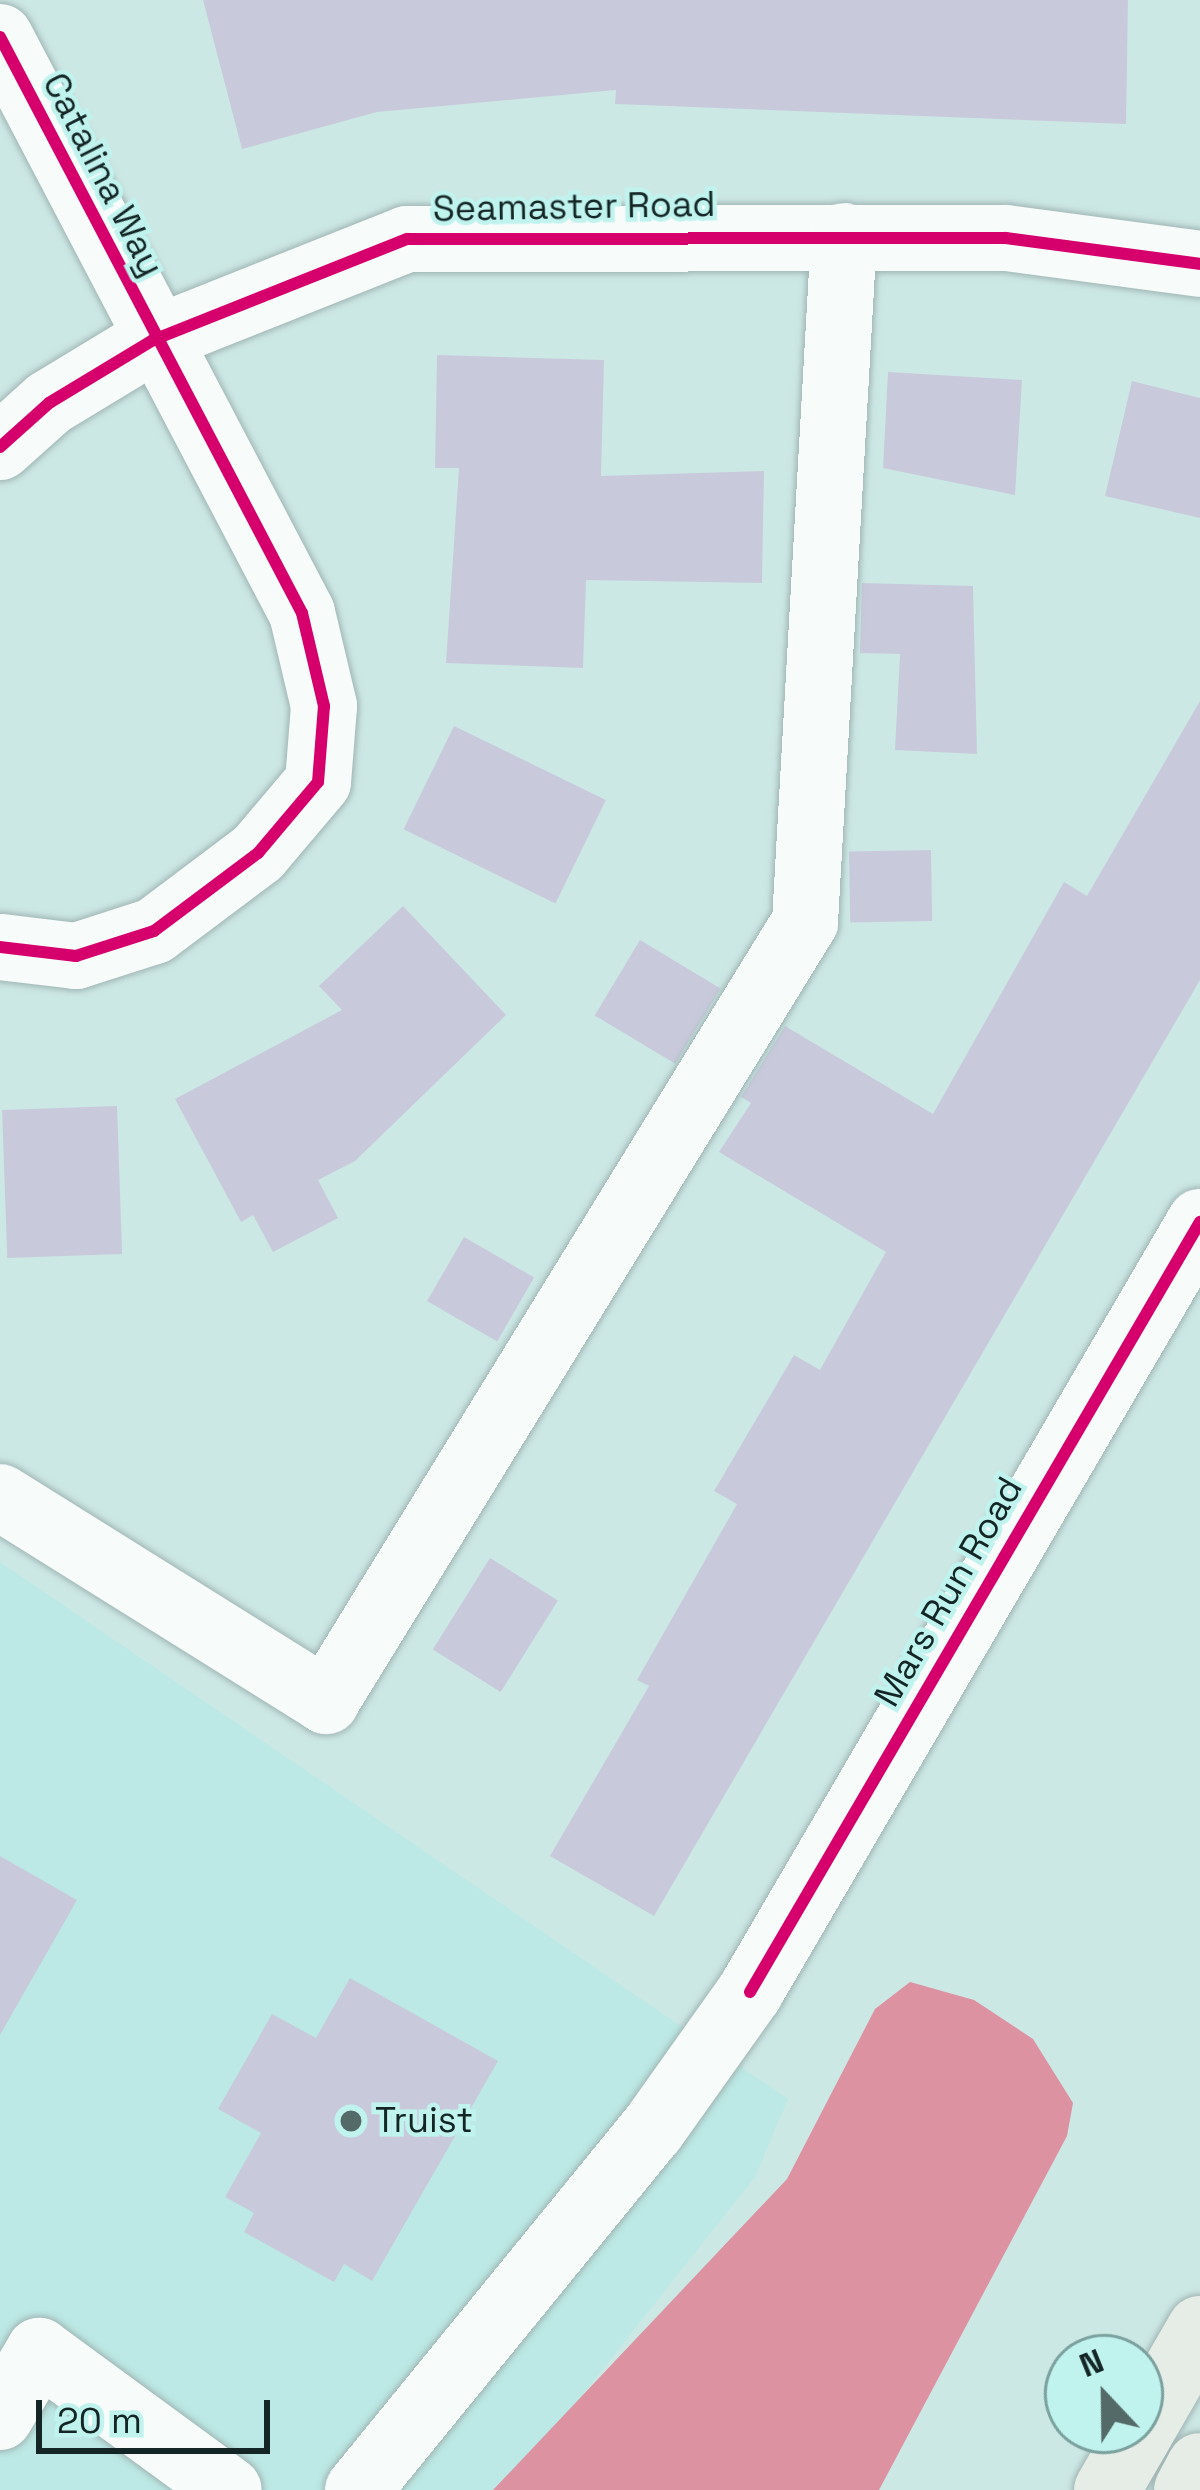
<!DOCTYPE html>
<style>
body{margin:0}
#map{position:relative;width:1200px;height:2490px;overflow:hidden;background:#cce8e5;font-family:"Space Grotesk",sans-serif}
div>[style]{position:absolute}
.built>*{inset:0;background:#bce9e5}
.water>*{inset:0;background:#dd92a2}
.building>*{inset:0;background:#c8cadb;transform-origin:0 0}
.roads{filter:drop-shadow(0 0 3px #a0b5b4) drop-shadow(0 0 3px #a0b5b4)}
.minor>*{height:66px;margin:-33px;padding:0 33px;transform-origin:33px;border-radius:33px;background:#f7fcfb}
.major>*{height:66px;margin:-33px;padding:0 33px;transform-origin:33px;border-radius:33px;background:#e6ede6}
.cycleway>*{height:12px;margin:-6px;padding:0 6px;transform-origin:6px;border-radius:6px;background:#d6006c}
.dots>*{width:33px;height:33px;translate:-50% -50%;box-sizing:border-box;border:6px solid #c1f3ee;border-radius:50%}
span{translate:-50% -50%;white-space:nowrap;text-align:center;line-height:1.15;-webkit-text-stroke:9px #c1f3ee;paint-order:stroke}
.street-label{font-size:36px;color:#132625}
.poi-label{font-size:36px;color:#132625}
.left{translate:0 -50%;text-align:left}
.north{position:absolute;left:1044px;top:2334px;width:120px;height:120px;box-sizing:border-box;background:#c1f3ee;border:3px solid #7ba19e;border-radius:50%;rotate:338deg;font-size:33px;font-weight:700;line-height:48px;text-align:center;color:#132625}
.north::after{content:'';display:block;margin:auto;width:42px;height:54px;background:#546a68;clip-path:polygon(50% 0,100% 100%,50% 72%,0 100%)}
.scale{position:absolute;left:36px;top:2400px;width:234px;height:54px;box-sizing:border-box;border:6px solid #132625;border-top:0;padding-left:15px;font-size:36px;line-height:42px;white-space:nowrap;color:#132625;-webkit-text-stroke:9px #c1f3ee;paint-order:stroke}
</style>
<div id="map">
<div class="built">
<div style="clip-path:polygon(0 1562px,788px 2099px,755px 2177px,507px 2490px,0 2490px)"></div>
</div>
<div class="water">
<div style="clip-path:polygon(910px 1982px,974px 2000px,1033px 2039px,1073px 2103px,1067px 2136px,879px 2490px,493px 2490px,787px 2179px,875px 2009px)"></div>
</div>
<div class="building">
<div style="clip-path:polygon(203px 0,1128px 0,1126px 124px,615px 104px,616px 90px,377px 112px,242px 149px)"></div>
<div style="clip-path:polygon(437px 355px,604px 360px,601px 476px,764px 471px,762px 583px,586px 580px,583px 668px,446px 663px,459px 468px,435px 468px)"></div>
<div style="clip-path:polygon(888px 372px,1022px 380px,1015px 495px,883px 468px)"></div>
<div style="clip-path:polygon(1132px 381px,1200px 398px,1200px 518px,1105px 496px)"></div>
<div style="clip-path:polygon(862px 583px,973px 586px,977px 754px,895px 750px,900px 654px,860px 653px)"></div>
<div style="clip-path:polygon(1200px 701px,1200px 980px,654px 1916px,550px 1856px,649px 1686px,637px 1680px,737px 1504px,714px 1491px,794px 1355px,820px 1370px,886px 1252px,719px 1152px,751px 1103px,741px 1097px,785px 1026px,933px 1114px,1064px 882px,1087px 896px)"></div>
<div style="left:454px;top:726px;width:169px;height:115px;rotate:26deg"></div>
<div style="left:931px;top:850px;width:71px;height:82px;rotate:89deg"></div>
<div style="clip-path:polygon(403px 906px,506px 1015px,355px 1161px,318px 1180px,338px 1218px,273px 1252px,253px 1215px,241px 1222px,175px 1099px,342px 1010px,319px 986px)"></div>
<div style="left:640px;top:940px;width:94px;height:88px;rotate:31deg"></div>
<div style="left:117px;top:1106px;width:148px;height:115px;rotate:88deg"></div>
<div style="left:464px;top:1237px;width:81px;height:74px;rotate:30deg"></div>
<div style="left:490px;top:1558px;width:80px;height:108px;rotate:32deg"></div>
<div style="clip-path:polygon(0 1856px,77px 1900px,0 2035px)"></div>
<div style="clip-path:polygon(350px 1978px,498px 2061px,372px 2281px,344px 2264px,334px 2282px,244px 2232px,254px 2213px,225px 2197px,261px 2133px,218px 2109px,272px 2014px,316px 2038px)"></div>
</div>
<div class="roads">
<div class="minor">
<div style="left:0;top:37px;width:650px;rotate:62.33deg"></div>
<div style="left:302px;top:613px;width:96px;rotate:76.7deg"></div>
<div style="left:324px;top:706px;width:76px;rotate:94.5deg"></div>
<div style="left:318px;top:782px;width:93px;rotate:130.2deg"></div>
<div style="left:258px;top:853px;width:130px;rotate:143.1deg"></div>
<div style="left:154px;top:931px;width:82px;rotate:162.2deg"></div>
<div style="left:76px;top:956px;width:77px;rotate:-173.2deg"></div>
<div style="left:0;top:447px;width:66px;rotate:-41.9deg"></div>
<div style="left:49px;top:403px;width:122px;rotate:-31.2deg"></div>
<div style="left:153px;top:340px;width:273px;rotate:-21.7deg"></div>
<div style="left:407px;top:239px;width:599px;rotate:-0.1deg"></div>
<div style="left:1006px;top:238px;width:196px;rotate:7.6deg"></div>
<div style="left:0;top:1497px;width:385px;rotate:32deg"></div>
<div style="left:326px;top:1701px;width:914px;rotate:-58.41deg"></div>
<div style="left:805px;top:922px;width:687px;rotate:-86.75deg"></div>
<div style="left:0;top:2417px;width:77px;rotate:-59.4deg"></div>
<div style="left:39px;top:2351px;width:235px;rotate:36.2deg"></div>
<div style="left:358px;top:2490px;width:465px;rotate:-50.8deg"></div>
<div style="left:652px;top:2130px;width:169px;rotate:-54.6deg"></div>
<div style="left:750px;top:1992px;width:892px;rotate:-59.7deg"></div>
</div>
<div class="major">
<div style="left:1107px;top:2490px;width:186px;rotate:-60deg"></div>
<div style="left:1187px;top:2490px;width:27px;rotate:-62deg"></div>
</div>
</div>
<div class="cycleway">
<div style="left:0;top:37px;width:650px;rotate:62.33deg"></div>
<div style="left:302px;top:613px;width:96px;rotate:76.7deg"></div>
<div style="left:324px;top:706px;width:76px;rotate:94.5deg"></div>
<div style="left:318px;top:782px;width:93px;rotate:130.2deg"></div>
<div style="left:258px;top:853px;width:130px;rotate:143.1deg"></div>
<div style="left:154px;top:931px;width:82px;rotate:162.2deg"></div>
<div style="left:76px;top:956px;width:77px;rotate:-173.2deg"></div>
<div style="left:0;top:447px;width:66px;rotate:-41.9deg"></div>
<div style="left:49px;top:403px;width:122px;rotate:-31.2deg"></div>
<div style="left:153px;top:340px;width:273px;rotate:-21.7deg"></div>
<div style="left:407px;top:239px;width:599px;rotate:-0.1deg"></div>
<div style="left:1006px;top:238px;width:196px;rotate:7.6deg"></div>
<div style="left:750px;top:1992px;width:892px;rotate:-59.7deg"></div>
</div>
<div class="dots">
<div style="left:351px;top:2121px;background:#546a68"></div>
</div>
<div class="street-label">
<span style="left:103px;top:175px;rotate:63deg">Catalina Way</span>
<span style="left:574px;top:207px;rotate:-1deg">Seamaster Road</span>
<span style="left:949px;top:1592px;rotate:-60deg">Mars Run Road</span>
</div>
<div class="poi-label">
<span class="left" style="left:375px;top:2121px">Truist</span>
</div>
<div class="north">N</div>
<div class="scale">20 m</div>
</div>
